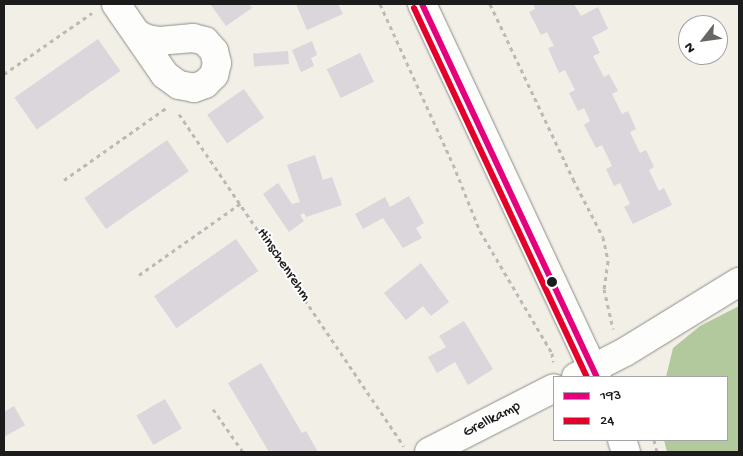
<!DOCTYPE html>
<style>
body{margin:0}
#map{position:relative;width:743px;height:456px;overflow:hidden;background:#f2efe7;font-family:"Gochi Hand",sans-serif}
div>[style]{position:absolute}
.forest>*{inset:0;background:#b2c99e}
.building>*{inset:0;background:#dad6db;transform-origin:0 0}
.path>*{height:3px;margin-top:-1.5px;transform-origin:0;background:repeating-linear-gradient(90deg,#bbbab8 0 4px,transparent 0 8px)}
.roads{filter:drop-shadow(0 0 1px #8e8d88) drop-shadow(0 0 1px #8e8d88)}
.minor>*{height:28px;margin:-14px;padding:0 14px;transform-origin:14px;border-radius:14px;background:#fdfdfb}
.major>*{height:28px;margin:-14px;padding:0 14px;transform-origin:14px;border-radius:14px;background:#fdfdfb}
.bus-1>*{height:6px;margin:-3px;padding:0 3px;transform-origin:3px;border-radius:3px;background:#e5007d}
.bus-2>*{height:6px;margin:-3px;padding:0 3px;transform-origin:3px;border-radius:3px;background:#e4002b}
.dots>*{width:14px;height:14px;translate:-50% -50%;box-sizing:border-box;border:2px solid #fff;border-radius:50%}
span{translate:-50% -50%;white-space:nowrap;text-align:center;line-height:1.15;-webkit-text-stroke:4px #fff;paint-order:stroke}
.street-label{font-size:15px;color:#1c1c1c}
.frame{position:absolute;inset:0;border:5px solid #1c1c1c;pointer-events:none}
.legend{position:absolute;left:553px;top:376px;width:175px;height:65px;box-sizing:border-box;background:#fff;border:1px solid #a4a4a4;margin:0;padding:6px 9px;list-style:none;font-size:15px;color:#1c1c1c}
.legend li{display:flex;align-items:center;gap:10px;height:25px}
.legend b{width:25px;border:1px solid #a4a4a4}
.north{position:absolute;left:678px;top:15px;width:50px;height:50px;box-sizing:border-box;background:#fff;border:1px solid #a4a4a4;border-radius:50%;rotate:240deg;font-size:14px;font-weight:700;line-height:20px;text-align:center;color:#1c1c1c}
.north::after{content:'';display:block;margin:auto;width:18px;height:22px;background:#676663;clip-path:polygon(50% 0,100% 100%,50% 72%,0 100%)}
</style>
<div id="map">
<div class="forest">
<div style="clip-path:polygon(739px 306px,739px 452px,667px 452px,664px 440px,727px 440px,727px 377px,666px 377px,673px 348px,700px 326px)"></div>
</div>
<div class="building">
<div style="clip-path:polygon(210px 4px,249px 4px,252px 8px,226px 26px)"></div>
<div style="clip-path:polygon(296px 4px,338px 4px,343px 14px,307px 30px)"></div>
<div style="clip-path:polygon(533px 4px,574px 4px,581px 16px,598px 7px,608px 29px,592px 37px,600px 53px,593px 56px,604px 77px,609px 74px,618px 91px,612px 94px,622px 114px,628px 111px,636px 129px,630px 132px,640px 153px,646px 150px,654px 167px,649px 170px,659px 191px,664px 188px,672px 205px,633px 224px,624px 207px,630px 204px,620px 183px,614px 186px,606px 169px,612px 166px,602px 145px,596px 148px,584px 125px,590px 121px,584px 108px,578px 111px,569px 93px,575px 90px,565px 70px,559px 73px,548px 48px,554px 46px,547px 32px,541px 35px,529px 12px,535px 9px)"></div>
<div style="left:98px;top:39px;width:39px;height:102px;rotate:55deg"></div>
<div style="clip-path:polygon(312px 41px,317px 55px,311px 58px,314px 66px,301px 72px,292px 50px)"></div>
<div style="left:288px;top:51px;width:13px;height:35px;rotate:86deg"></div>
<div style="left:360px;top:53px;width:32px;height:37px;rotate:64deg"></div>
<div style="left:244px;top:89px;width:35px;height:45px;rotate:55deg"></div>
<div style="left:167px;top:140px;width:38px;height:101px;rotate:55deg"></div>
<div style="clip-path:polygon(315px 155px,323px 180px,332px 177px,342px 205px,306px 217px,304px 213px,300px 215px,304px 221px,289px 232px,263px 194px,278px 183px,292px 204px,300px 202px,287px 165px)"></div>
<div style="clip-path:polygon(409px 196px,424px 223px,416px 228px,422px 238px,403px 248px,383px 218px,363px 229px,355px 214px,385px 197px,390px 207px)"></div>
<div style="left:236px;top:239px;width:39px;height:100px;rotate:55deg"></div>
<div style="clip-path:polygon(421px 263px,449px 302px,431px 316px,423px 306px,406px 320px,384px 293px)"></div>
<div style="clip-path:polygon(464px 321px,493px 369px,468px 385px,455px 362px,437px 373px,428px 357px,446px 347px,439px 336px)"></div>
<div style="clip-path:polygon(261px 363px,302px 433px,306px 431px,318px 452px,273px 452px,272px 450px,269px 452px,228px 383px)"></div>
<div style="left:165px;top:399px;width:34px;height:33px;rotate:60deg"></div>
<div style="clip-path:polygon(14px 406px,25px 425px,4px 437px,4px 412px)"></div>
</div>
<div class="path">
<div style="left:380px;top:4px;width:176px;rotate:65.5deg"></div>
<div style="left:453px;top:164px;width:72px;rotate:68.1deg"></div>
<div style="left:480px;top:231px;width:142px;rotate:59.5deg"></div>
<div style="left:552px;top:353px;width:9px;rotate:84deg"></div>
<div style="left:490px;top:4px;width:194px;rotate:64.6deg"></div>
<div style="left:573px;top:179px;width:65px;rotate:62.7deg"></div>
<div style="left:603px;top:237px;width:25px;rotate:78deg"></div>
<div style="left:608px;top:261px;width:28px;rotate:98deg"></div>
<div style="left:604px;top:289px;width:41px;rotate:77.3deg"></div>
<div style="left:4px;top:74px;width:107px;rotate:-34.7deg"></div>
<div style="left:179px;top:114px;width:401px;rotate:55.9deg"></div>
<div style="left:64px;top:180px;width:125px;rotate:-35.2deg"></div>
<div style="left:139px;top:275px;width:125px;rotate:-35.2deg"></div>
<div style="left:213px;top:409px;width:52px;rotate:55.1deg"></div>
<div style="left:654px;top:440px;width:12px;rotate:76deg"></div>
</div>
<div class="roads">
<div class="minor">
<div style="left:116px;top:4px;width:86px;rotate:55.4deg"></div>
<div style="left:165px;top:75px;width:17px;rotate:36deg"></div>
<div style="left:179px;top:85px;width:15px;rotate:11deg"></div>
<div style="left:194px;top:88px;width:12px;rotate:-20deg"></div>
<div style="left:205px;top:84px;width:13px;rotate:-45deg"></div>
<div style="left:214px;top:75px;width:12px;rotate:-76deg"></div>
<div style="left:217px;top:63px;width:12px;rotate:-104deg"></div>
<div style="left:214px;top:51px;width:13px;rotate:-132deg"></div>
<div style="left:205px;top:41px;width:12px;rotate:-166deg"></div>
<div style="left:193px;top:38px;width:33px;rotate:175deg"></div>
<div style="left:160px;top:41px;width:13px;rotate:-171deg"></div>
<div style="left:147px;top:39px;width:11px;rotate:-153deg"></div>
<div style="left:576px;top:377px;width:55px;rotate:-27deg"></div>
<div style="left:625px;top:352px;width:134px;rotate:-31.6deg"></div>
<div style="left:429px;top:452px;width:140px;rotate:-27.1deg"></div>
</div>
<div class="major">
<div style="left:422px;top:4px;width:412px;rotate:64.9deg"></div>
<div style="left:622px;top:440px;width:13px;rotate:72deg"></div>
</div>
</div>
<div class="bus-1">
<div style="left:422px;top:4px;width:412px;rotate:64.9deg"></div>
</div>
<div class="bus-2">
<div style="left:414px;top:8px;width:408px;rotate:64.9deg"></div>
</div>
<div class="dots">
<div style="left:552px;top:282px;background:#1c1c1c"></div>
</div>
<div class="street-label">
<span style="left:283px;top:265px;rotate:56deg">Hinschenrehm</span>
<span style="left:492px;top:420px;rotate:-27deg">Grellkamp</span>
</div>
<div class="frame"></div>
<ul class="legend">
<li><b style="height:6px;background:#e5007d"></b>193</li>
<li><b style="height:6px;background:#e4002b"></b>24</li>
</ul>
<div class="north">N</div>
</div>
